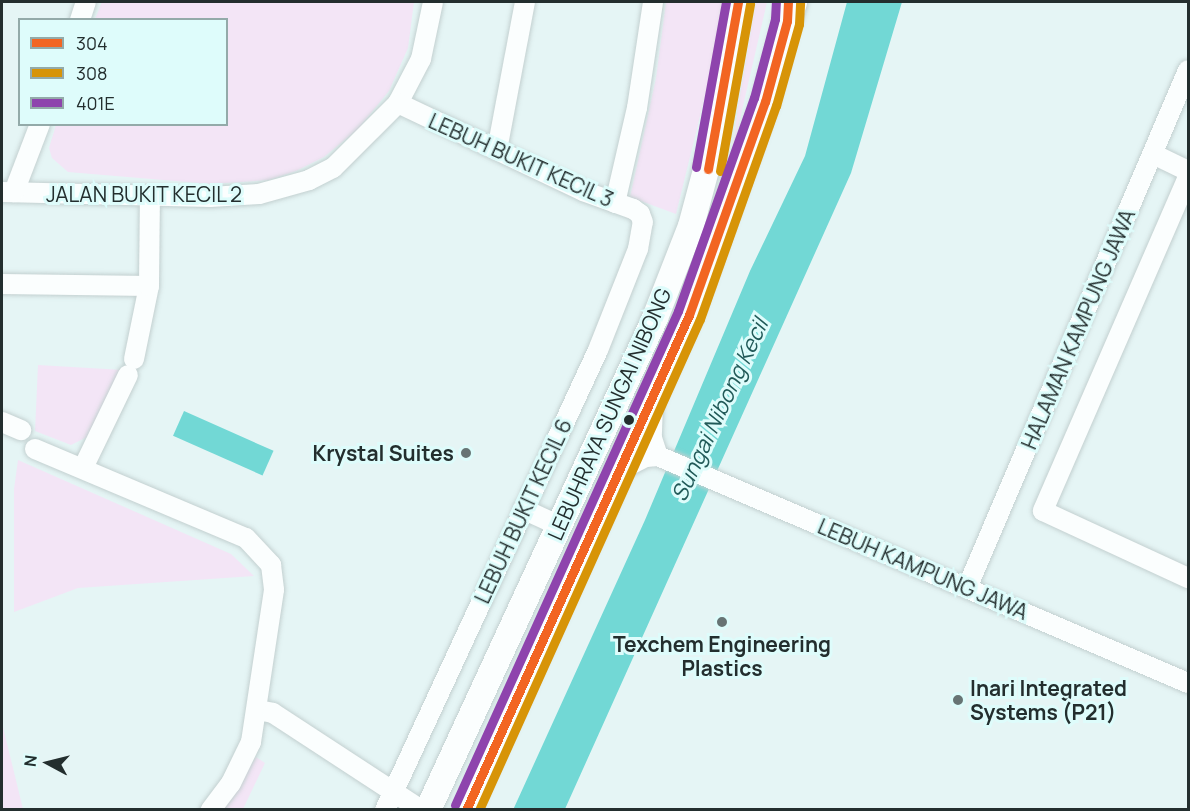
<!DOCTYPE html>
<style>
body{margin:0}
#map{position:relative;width:1190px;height:811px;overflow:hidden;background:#e5f5f5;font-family:Manrope,sans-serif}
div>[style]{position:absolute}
.green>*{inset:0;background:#f3e5f6}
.water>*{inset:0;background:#72d8d5;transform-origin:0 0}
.roads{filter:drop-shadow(0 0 2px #c3d0d0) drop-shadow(0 0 2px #c3d0d0)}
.minor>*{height:20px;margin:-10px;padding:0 10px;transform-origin:10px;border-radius:10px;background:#fbfefe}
.major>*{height:26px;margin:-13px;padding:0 13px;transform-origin:13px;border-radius:13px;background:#fbfefe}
.highway>*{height:28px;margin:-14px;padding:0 14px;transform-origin:14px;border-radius:14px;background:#fbfefe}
.bus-1>*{height:9px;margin:-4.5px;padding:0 4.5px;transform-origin:4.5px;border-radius:4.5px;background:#f26522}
.bus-2>*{height:9px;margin:-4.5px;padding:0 4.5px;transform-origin:4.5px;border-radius:4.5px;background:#d79407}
.bus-3>*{height:9px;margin:-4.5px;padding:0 4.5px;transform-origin:4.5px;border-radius:4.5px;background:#8e44ad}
.dots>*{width:16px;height:16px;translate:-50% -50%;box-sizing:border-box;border:3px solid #defcfb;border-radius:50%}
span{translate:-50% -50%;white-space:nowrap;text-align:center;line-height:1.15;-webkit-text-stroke:6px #defcfb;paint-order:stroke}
.street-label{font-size:21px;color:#232e2e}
.poi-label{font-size:21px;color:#232e2e;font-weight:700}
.right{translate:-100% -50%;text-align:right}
.left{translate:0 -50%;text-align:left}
.water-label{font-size:22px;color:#215a58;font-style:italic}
.frame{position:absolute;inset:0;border:3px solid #232e2e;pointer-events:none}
.legend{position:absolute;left:18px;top:18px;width:210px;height:108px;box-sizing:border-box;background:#defcfb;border:2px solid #93aaa9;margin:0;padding:8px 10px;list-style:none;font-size:18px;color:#232e2e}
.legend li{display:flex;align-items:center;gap:12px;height:30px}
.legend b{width:30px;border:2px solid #93aaa9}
.north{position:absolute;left:18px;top:733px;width:60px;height:60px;-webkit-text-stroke:4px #defcfb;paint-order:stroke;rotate:277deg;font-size:16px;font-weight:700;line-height:24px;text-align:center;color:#232e2e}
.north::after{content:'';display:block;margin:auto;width:21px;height:27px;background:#232e2e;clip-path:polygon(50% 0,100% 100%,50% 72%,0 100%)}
</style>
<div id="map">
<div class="green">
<div style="clip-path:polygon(102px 2px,414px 2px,408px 48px,389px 91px,358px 129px,324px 157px,296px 171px,269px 180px,211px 184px,68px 172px,52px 158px,49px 148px,56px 125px,226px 124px,226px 20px,95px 19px)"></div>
<div style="clip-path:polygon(666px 2px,722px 2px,713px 63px,676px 214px,630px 197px,656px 78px)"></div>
<div style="clip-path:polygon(756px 2px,767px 2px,732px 154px,738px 107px)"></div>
<div style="clip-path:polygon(38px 365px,123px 370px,93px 434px,71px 445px,35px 431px)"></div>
<div style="clip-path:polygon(18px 460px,231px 554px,254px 576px,78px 588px,14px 612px,14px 489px)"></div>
<div style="clip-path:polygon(2px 723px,23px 809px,2px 809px)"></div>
<div style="clip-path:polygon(256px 757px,265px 763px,243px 809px,222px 810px)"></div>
</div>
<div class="water">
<div style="clip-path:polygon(847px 2px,902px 2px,851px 173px,565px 809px,513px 810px,645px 520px,750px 271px,805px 156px)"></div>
<div style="left:184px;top:411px;width:98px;height:27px;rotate:24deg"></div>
</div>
<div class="roads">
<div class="minor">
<div style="left:80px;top:20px;width:19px;rotate:-72deg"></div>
<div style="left:497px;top:150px;width:151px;rotate:-79.3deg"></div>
<div style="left:1153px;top:154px;width:39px;rotate:26deg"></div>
<div style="left:1188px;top:177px;width:364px;rotate:113.5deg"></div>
<div style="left:1043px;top:511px;width:160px;rotate:24.8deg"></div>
<div style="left:2px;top:192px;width:208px;rotate:1.4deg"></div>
<div style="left:210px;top:197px;width:49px;rotate:-3.5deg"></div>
<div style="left:259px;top:194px;width:52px;rotate:-15.6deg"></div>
<div style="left:309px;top:180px;width:27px;rotate:-27deg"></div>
<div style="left:333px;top:168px;width:92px;rotate:-45deg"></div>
<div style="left:398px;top:103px;width:50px;rotate:-62.4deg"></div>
<div style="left:421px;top:59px;width:58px;rotate:-78.1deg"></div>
<div style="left:14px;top:192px;width:73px;rotate:-69.1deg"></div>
<div style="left:615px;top:203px;width:98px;rotate:-77deg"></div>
<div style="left:637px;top:108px;width:107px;rotate:-81.4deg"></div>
<div style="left:2px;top:284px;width:147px;rotate:0.8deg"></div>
<div style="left:134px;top:359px;width:75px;rotate:-78.4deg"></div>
<div style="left:149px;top:286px;width:90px;rotate:-89.4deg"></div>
<div style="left:653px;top:403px;width:35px;rotate:92deg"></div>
<div style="left:652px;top:438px;width:19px;rotate:72deg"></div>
<div style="left:2px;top:422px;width:21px;rotate:23deg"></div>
<div style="left:35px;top:449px;width:229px;rotate:22.9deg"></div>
<div style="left:246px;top:538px;width:37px;rotate:47deg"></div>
<div style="left:271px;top:565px;width:25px;rotate:83deg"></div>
<div style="left:274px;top:590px;width:154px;rotate:98.6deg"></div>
<div style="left:251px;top:742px;width:46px;rotate:116deg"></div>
<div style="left:231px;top:783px;width:34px;rotate:127deg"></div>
<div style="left:83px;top:468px;width:103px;rotate:-64.2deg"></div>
<div style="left:620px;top:470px;width:29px;rotate:-27deg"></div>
<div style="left:646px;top:457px;width:12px;rotate:-5deg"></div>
<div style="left:658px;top:456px;width:577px;rotate:23.19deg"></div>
<div style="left:523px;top:509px;width:41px;rotate:24.7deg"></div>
<div style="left:967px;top:588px;width:563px;rotate:-66.89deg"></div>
<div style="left:258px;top:710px;width:15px;rotate:11deg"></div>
<div style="left:273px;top:713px;width:177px;rotate:33.2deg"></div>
<div style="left:385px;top:810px;width:507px;rotate:-65.15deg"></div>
<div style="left:598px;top:350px;width:109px;rotate:-68.4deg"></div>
<div style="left:638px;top:249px;width:27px;rotate:-80deg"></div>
<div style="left:643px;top:222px;width:9px;rotate:-111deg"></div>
<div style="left:640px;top:214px;width:9px;rotate:-144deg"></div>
<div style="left:633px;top:209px;width:53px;rotate:-160.2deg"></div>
<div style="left:583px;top:191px;width:205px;rotate:-154.6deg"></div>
</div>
<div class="major">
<div style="left:428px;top:810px;width:542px;rotate:-65.23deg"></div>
<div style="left:655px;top:318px;width:99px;rotate:-68.6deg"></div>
<div style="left:691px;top:226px;width:100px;rotate:-75deg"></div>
<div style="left:717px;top:129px;width:129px;rotate:-80.6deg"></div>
<div style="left:466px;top:810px;width:543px;rotate:-65.75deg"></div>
<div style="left:689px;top:315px;width:226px;rotate:-70.4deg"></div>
<div style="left:765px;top:102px;width:84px;rotate:-74.8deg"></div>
</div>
<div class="highway">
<div style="left:787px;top:21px;width:20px;rotate:-72deg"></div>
</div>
</div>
<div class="bus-1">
<div style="left:708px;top:169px;width:170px;rotate:-79.8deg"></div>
<div style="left:466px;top:810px;width:543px;rotate:-65.75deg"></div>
<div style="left:689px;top:315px;width:226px;rotate:-70.4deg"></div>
<div style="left:765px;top:102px;width:84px;rotate:-74.8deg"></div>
<div style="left:787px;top:21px;width:19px;rotate:-87deg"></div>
</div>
<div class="bus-2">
<div style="left:720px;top:171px;width:170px;rotate:-79.8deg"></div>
<div style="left:479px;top:810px;width:538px;rotate:-65.77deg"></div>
<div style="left:700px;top:319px;width:226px;rotate:-70.4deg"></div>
<div style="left:776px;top:106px;width:85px;rotate:-74.3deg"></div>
<div style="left:799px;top:24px;width:21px;rotate:-87deg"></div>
</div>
<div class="bus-3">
<div style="left:696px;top:167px;width:168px;rotate:-79.7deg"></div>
<div style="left:455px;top:805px;width:542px;rotate:-65.7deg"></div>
<div style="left:678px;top:311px;width:226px;rotate:-70.4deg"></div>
<div style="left:754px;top:98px;width:82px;rotate:-75.1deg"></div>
<div style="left:775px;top:19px;width:17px;rotate:-87deg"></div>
</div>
<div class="dots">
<div style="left:629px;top:420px;background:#232e2e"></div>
<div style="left:466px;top:453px;background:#677474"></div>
<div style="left:722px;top:622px;background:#677474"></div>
<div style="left:958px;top:700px;background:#677474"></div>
</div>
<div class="street-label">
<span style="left:521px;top:160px;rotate:24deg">LEBUH BUKIT KECIL 3</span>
<span style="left:144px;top:194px">JALAN BUKIT KECIL 2</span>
<span style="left:1078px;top:329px;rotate:-67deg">HALAMAN KAMPUNG JAWA</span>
<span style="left:609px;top:414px;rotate:-66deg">LEBUHRAYA SUNGAI NIBONG</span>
<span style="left:523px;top:511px;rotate:-65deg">LEBUH BUKIT KECIL 6</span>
<span style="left:923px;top:569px;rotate:23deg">LEBUH KAMPUNG JAWA</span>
</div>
<div class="poi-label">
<span class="right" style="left:454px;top:453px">Krystal Suites</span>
<span style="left:722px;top:656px">Texchem Engineering<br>Plastics</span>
<span class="left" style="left:970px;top:700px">Inari Integrated<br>Systems (P21)</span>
</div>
<div class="water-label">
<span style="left:720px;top:410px;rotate:-65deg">Sungai Nibong Kecil</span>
</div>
<div class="frame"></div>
<ul class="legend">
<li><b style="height:8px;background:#f26522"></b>304</li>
<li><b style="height:8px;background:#d79407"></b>308</li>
<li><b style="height:8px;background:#8e44ad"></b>401E</li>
</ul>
<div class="north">N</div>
</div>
